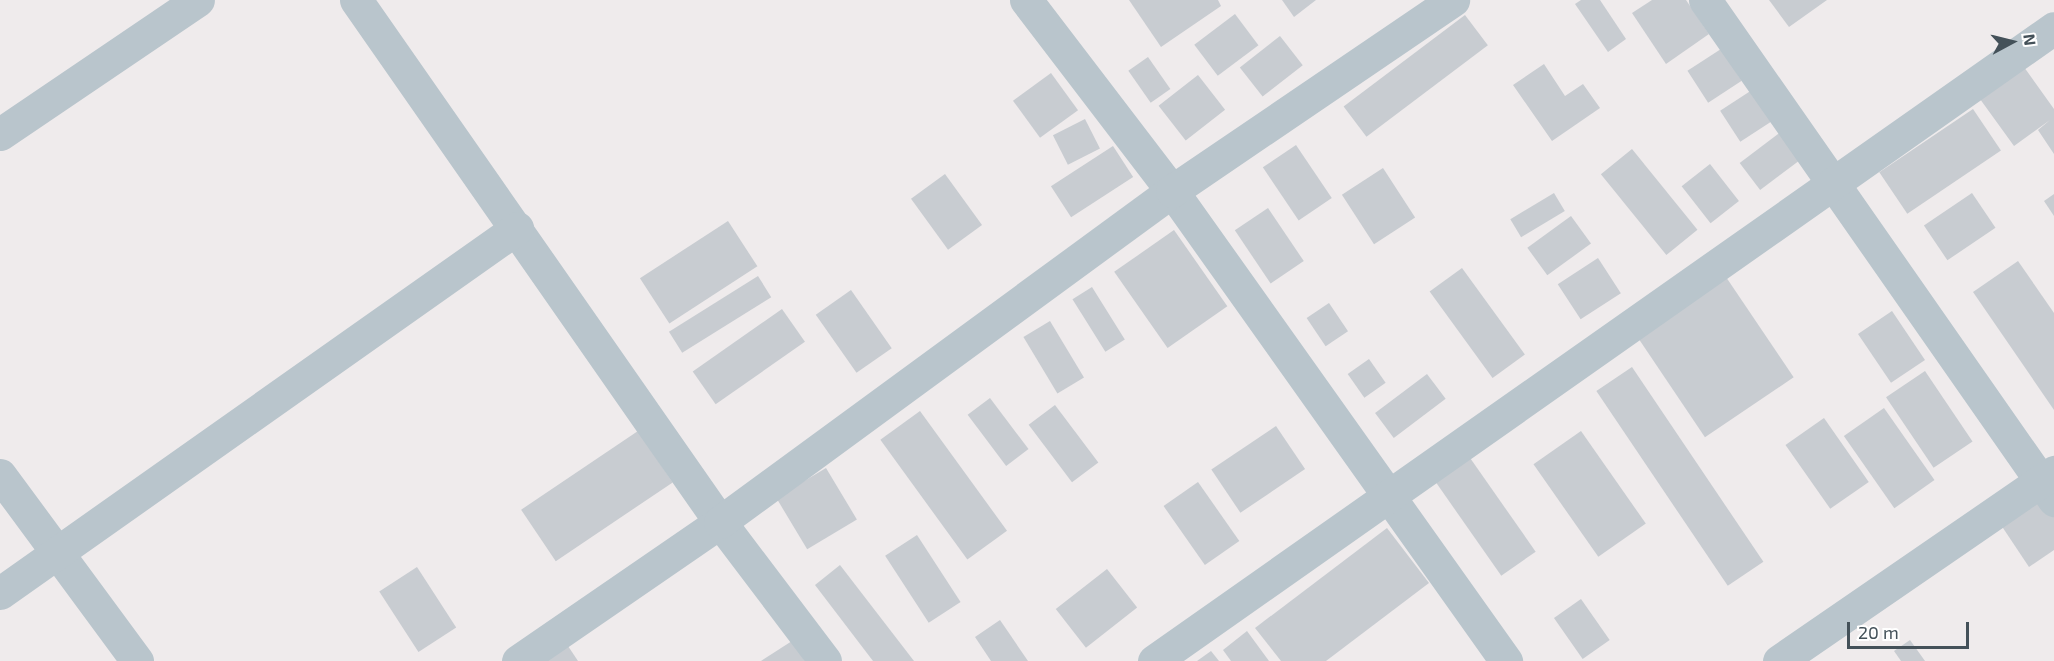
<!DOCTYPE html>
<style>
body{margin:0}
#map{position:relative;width:2054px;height:661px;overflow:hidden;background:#efebec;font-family:"Exo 2",sans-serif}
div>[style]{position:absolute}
.building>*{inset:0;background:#c8ccd1;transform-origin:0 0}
.street>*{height:33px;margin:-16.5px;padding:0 16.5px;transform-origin:16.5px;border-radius:16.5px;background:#b9c5cc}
span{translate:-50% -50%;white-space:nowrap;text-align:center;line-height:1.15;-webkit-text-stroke:4.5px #fff;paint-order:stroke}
.north{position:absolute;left:1982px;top:12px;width:60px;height:60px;-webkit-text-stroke:4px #fff;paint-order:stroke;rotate:83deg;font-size:16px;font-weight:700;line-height:24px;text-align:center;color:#445159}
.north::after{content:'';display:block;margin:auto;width:21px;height:27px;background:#445159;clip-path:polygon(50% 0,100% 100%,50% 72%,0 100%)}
.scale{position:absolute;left:1847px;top:622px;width:122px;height:27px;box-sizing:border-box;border:3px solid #445159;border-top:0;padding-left:8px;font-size:18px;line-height:21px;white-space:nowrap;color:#445159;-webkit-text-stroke:4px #fff;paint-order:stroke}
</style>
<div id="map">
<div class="building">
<div style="clip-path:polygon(1129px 0,1218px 0,1221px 6px,1161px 47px)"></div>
<div style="clip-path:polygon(1282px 0,1316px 0,1294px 17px)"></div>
<div style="clip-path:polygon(1581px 0,1600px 0,1626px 39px,1608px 52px,1575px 4px)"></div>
<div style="clip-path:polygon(1652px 0,1686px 0,1709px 34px,1666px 64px,1632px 13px)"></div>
<div style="clip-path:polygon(1769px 0,1827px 0,1789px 27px)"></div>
<div style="left:1235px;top:14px;width:39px;height:51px;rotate:53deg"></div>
<div style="left:1465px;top:15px;width:38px;height:152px;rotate:53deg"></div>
<div style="left:1280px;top:36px;width:37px;height:51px;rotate:52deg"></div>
<div style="left:1721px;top:49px;width:38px;height:40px;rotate:57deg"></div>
<div style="left:1148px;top:57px;width:39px;height:24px;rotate:55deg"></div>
<div style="clip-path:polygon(1544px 64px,1565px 96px,1583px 84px,1600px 108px,1552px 141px,1513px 85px)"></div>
<div style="clip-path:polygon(2024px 67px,2054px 109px,2054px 154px,2038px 130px,2050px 120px,2014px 146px,1980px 99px)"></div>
<div style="left:1051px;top:73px;width:46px;height:47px;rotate:54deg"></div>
<div style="left:1198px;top:75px;width:44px;height:50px;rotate:52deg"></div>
<div style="left:1752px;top:90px;width:37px;height:38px;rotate:57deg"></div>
<div style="left:1973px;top:109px;width:50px;height:113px;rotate:56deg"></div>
<div style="left:1085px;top:119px;width:33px;height:36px;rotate:63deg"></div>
<div style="left:1782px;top:131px;width:34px;height:53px;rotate:53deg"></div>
<div style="left:1296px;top:145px;width:64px;height:40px;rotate:56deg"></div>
<div style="left:1113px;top:146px;width:37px;height:74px;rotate:57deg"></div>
<div style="left:1632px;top:149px;width:104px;height:40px;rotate:51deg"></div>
<div style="left:1710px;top:164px;width:47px;height:36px;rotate:52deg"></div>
<div style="left:1383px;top:168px;width:59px;height:49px;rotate:57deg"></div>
<div style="left:945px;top:174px;width:63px;height:42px;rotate:54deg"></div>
<div style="left:1554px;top:193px;width:21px;height:51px;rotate:59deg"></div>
<div style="left:1972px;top:193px;width:42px;height:58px;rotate:56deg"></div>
<div style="clip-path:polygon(2054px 194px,2054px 216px,2044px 201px)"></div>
<div style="left:1268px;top:208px;width:64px;height:40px;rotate:56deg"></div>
<div style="left:1571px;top:216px;width:34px;height:54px;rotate:54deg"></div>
<div style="left:728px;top:221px;width:54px;height:105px;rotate:57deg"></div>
<div style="left:1174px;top:230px;width:93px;height:73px;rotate:55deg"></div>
<div style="left:1598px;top:258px;width:42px;height:48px;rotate:57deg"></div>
<div style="clip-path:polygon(2018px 261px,2054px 313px,2054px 410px,1973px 292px)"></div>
<div style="left:1462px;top:268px;width:107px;height:40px;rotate:54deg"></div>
<div style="left:758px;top:276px;width:25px;height:105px;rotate:58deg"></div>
<div style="left:1726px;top:277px;width:121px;height:107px;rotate:56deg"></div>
<div style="left:1092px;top:287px;width:62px;height:23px;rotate:58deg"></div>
<div style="left:851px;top:290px;width:71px;height:43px;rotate:55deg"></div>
<div style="left:1329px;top:303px;width:34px;height:27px;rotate:56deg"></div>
<div style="left:782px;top:309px;width:40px;height:109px;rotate:55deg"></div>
<div style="left:1892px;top:311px;width:59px;height:41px;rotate:56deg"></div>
<div style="left:1050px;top:321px;width:66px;height:31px;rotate:59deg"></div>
<div style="left:1369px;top:359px;width:29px;height:26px;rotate:55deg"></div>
<div style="left:1632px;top:367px;width:235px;height:43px;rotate:56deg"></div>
<div style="left:1925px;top:371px;width:85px;height:47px;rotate:56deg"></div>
<div style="left:1427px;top:374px;width:31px;height:65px;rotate:53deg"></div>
<div style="left:990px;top:398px;width:64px;height:28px;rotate:53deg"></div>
<div style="left:1055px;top:405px;width:72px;height:33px;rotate:53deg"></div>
<div style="left:1884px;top:408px;width:88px;height:49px;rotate:55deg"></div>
<div style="left:920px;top:411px;width:148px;height:49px;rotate:54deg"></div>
<div style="left:1824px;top:418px;width:78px;height:47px;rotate:55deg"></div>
<div style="left:1276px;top:426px;width:52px;height:78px;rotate:56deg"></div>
<div style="left:638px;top:431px;width:62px;height:141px;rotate:56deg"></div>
<div style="left:1581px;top:431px;width:113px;height:58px;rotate:55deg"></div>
<div style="left:1468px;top:455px;width:118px;height:42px;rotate:55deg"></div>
<div style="left:826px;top:468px;width:60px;height:58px;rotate:59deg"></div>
<div style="left:1198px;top:482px;width:72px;height:42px;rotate:55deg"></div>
<div style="clip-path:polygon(2042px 497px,2054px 514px,2054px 550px,2029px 567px,2001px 525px)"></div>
<div style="clip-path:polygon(1387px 528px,1429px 583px,1326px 661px,1281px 661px,1255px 628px)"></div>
<div style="left:917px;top:535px;width:80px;height:38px;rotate:57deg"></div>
<div style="clip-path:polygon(840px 565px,914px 661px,873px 661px,815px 585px)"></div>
<div style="left:417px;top:567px;width:72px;height:45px;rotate:57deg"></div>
<div style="left:1107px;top:569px;width:49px;height:65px;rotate:52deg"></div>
<div style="left:1581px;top:599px;width:50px;height:33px;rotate:55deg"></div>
<div style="clip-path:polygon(1000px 620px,1028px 661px,991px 661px,975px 637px)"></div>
<div style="clip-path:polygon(1247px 631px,1269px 661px,1231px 661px,1223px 650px)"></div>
<div style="clip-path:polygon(1910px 640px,1925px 661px,1901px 661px,1894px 651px)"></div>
<div style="clip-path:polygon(792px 641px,805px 661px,761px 661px)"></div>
<div style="clip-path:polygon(568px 646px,578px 661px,545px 661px)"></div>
<div style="clip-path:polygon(1211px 651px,1219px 661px,1197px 661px)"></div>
</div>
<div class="street">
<div style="left:356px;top:0;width:636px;rotate:55.11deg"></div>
<div style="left:720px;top:522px;width:174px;rotate:52.9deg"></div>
<div style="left:1026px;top:0;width:240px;rotate:52.6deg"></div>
<div style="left:1172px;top:191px;width:577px;rotate:54.6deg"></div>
<div style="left:1705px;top:0;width:610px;rotate:55.08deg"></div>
<div style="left:0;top:134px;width:239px;rotate:-34.1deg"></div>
<div style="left:0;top:475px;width:231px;rotate:53.6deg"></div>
<div style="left:0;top:593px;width:633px;rotate:-35.22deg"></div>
<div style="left:518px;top:661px;width:245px;rotate:-34.5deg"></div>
<div style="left:720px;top:522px;width:560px;rotate:-36.22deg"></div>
<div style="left:1172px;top:191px;width:340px;rotate:-34.2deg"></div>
<div style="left:1154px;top:661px;width:1100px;rotate:-35.12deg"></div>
<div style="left:1779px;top:661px;width:334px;rotate:-34.5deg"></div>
</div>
<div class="north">N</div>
<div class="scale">20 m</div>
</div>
